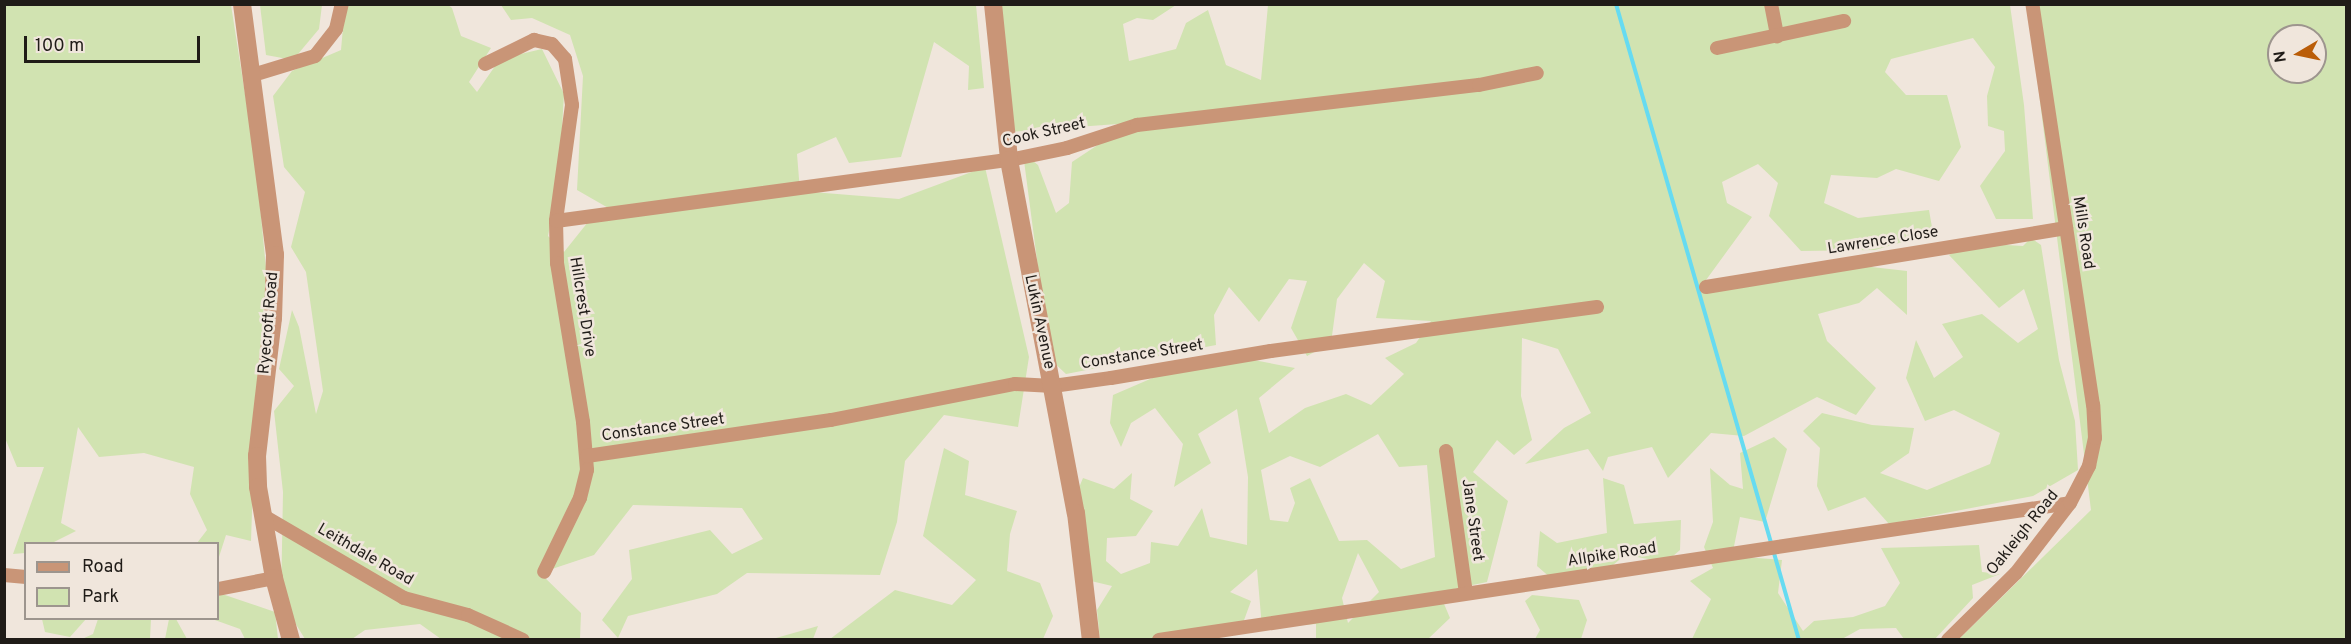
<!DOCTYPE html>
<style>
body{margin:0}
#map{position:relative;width:2351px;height:644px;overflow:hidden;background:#f0e6dc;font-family:Overpass,sans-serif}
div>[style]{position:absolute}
.green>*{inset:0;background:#d1e3b1}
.stream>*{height:4px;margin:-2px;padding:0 2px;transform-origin:2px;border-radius:2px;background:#66dbf1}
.minor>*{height:14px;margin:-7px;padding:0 7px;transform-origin:7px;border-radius:7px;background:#c99577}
.tertiary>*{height:18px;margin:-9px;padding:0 9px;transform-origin:9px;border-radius:9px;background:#c99577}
span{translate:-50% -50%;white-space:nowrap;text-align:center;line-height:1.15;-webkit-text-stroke:5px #f0e6dc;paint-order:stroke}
.street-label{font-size:16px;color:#201c18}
.frame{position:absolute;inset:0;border:6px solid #201c18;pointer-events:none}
.legend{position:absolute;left:24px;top:542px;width:195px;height:78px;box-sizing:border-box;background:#f0e6dc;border:2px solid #9d958e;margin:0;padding:8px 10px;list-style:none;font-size:18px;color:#201c18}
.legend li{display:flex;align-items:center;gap:12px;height:30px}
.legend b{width:30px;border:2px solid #9d958e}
.north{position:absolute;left:2267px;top:24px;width:60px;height:60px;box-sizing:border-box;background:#f0e6dc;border:2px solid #9d958e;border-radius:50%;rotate:261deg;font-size:16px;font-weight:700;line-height:24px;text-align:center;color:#201c18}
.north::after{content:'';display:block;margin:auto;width:21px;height:27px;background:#ba5d08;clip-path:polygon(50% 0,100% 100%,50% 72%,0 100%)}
.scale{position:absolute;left:24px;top:36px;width:176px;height:27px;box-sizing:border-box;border:3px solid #201c18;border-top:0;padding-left:8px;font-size:18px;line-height:21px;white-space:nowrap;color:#201c18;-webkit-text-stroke:4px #f0e6dc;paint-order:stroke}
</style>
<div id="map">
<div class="green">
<div style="clip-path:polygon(447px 4px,452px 8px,461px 36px,491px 48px,469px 82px,477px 92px,500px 59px,542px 49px,564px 94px,559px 179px,548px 236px,564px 252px,588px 222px,624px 217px,577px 190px,583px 76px,570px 35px,532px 18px,511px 20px,501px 5px,976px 5px,984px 88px,968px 90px,969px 66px,934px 42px,901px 157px,849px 163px,836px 137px,797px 154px,800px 191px,899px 199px,985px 167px,1029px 357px,1018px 427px,944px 415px,905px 461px,897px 522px,880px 575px,747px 573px,717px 594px,628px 616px,618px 638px,602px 620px,632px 579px,629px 550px,710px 530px,732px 554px,763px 539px,742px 508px,633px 505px,594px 555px,540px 573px,581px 613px,580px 639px,441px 639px,420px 624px,365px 630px,352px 639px,305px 639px,281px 600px,283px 492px,274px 411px,294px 386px,279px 369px,292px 310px,299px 327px,316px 414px,323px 391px,306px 272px,291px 247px,305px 192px,284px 167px,273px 96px,292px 71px,341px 50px,345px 5px)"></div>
<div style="clip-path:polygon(4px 5px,231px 5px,256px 164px,267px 279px,256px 394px,251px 541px,226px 535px,218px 560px,218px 544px,197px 543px,207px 530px,190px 494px,194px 467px,144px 453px,99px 457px,78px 427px,61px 523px,76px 531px,52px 543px,26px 544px,25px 553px,13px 554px,44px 467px,17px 467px,5px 438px)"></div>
<div style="clip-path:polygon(260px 5px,322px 5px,319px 29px,293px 60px,266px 55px)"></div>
<div style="clip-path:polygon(evenodd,994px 5px,1176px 5px,1153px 20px,1137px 18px,1123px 24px,1129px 61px,1176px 49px,1186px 23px,1208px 10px,1226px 65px,1261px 80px,1268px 5px,2010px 5px,2024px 105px,2033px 219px,1996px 219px,1980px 186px,2005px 151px,2004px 131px,1988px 126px,1987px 96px,1995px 67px,1973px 38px,1891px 59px,1885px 72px,1906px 95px,1947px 95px,1961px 147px,1939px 181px,1896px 169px,1877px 178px,1831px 175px,1824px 203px,1858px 218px,1929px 210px,1933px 233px,1875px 250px,1801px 251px,1769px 216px,1778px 183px,1758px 164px,1722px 182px,1727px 203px,1752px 217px,1698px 291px,1782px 279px,1845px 264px,1907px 271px,1907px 315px,1877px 288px,1859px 303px,1818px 314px,1827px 341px,1876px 388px,1856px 415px,1817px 397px,1744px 436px,1711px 433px,1668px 478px,1652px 447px,1608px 457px,1603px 471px,1588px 449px,1525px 464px,1564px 428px,1591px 413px,1558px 349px,1522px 338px,1521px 396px,1532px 440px,1514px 455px,1497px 440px,1473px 472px,1508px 501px,1487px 582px,1439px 592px,1450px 618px,1428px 639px,1316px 639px,1316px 624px,1262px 628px,1257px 569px,1230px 592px,1251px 601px,1239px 634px,1208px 639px,1100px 639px,1097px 610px,1112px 586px,1091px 581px,1078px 490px,1083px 478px,1114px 489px,1132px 473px,1130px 499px,1153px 511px,1136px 536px,1107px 538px,1106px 561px,1121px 574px,1150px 563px,1151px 542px,1178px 546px,1202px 508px,1210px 537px,1247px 545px,1248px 477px,1237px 409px,1198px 434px,1211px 463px,1174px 487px,1183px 444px,1155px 408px,1131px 423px,1121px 447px,1110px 423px,1113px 395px,1171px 370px,1243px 358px,1295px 368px,1259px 398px,1269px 433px,1305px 408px,1346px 394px,1371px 405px,1404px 374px,1385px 358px,1416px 343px,1431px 321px,1376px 318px,1385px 281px,1364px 263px,1337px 299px,1331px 343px,1307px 356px,1291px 328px,1307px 281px,1289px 279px,1259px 322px,1229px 287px,1214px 315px,1216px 345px,1066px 374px,1050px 359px,1023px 153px,1038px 165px,1056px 213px,1069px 203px,1072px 162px,1131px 123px,1009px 132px,994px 5px,1378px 434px,1399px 467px,1427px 465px,1435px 557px,1401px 569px,1367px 540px,1339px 541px,1310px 478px,1290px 488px,1295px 503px,1288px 522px,1270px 520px,1261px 470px,1290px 456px,1320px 467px,1378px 434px,994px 5px,1358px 553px,1379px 592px,1348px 623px,1342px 598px,1358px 553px)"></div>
<div style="clip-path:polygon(evenodd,2028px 5px,2346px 5px,2346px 639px,1958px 640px,2091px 510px,2028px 5px,2279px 36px,2315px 36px,2315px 72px,2279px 72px,2279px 36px)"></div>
<div style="clip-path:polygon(2031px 238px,2041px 245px,2059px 360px,2075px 421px,2078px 470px,2033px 496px,1889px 524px,1865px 497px,1828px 511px,1817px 486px,1820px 448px,1803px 431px,1822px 413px,1872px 425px,1914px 428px,1909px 453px,1880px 473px,1927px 490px,1990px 464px,2000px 433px,1954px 410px,1925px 421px,1906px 378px,1916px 340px,1934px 378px,1963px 357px,1942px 324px,1982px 314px,2018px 343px,2038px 329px,2024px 289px,1999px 308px,1949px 255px,1973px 243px,2023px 246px)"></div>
<div style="clip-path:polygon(1774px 437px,1787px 449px,1765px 522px,1740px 517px,1732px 556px,1782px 560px,1778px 593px,1803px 631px,1814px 621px,1853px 617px,1885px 606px,1900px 583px,1881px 548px,1979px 545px,1982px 572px,2000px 574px,1972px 585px,1973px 598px,1934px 640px,1904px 639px,1896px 628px,1860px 629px,1842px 639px,1692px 639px,1711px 599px,1690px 581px,1713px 568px,1704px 547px,1713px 522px,1710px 468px,1730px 485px,1743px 489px,1740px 453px)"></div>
<div style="clip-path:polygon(944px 448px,969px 461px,965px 495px,1017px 511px,1010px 534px,1007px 571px,1040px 583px,1053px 616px,1043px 639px,830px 639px,895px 590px,952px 605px,976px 580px,923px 536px)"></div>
<div style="clip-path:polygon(1603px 478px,1624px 485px,1634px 524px,1681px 520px,1680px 550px,1666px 562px,1625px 555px,1607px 570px,1560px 586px,1537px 566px,1540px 531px,1557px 543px,1607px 533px)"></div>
<div style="clip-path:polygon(222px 594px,275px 612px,278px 639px,245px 639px,240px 629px,212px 619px,218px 618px,218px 597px)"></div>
<div style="clip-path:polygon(1532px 595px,1579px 600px,1587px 620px,1581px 639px,1535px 639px,1540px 630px,1525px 601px)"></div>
<div style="clip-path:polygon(42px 619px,42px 618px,86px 619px,70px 637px,45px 632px)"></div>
<div style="clip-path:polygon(98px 619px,151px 619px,150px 639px,82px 639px,93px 634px)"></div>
<div style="clip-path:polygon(169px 619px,176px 619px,187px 639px,165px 639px)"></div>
<div style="clip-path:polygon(818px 626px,813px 639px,777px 639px,776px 638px)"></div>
</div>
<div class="stream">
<div style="left:1616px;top:4px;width:662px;rotate:73.95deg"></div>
</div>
<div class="minor">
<div style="left:1771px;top:4px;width:33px;rotate:79deg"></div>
<div style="left:1717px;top:48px;width:130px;rotate:-12deg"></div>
<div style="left:485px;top:64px;width:55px;rotate:-26.1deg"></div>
<div style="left:534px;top:40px;width:18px;rotate:13deg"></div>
<div style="left:552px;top:44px;width:20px;rotate:49deg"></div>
<div style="left:565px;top:59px;width:47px;rotate:81.3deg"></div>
<div style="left:572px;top:105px;width:117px;rotate:97.9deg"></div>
<div style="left:556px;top:221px;width:42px;rotate:88.6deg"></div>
<div style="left:557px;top:263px;width:161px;rotate:80.7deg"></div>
<div style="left:583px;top:422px;width:48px;rotate:85.2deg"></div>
<div style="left:587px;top:470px;width:29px;rotate:104deg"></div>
<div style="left:580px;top:498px;width:82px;rotate:115.9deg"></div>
<div style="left:253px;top:75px;width:65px;rotate:-17deg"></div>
<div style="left:315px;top:56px;width:34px;rotate:-52deg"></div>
<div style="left:336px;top:29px;width:26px;rotate:-77deg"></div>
<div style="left:556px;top:221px;width:457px;rotate:-7.7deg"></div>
<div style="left:1009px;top:160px;width:59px;rotate:-11.7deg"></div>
<div style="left:1067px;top:148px;width:74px;rotate:-18.2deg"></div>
<div style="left:1137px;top:125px;width:344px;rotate:-6.7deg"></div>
<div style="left:1479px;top:85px;width:59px;rotate:-11.7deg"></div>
<div style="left:1706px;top:287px;width:365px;rotate:-9.3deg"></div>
<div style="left:1446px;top:451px;width:143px;rotate:82deg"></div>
<div style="left:587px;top:456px;width:247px;rotate:-8.4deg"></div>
<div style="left:831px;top:420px;width:187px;rotate:-11.1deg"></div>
<div style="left:1015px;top:384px;width:38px;rotate:3deg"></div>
<div style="left:1053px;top:386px;width:59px;rotate:-7.9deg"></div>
<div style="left:1111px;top:378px;width:162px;rotate:-9.6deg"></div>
<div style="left:1271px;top:351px;width:329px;rotate:-7.7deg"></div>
<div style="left:262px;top:515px;width:164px;rotate:30.3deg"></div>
<div style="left:404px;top:598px;width:66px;rotate:14.9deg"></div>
<div style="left:468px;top:615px;width:60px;rotate:24.4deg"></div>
<div style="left:4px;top:575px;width:22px;rotate:5deg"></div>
<div style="left:218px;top:589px;width:57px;rotate:-11.1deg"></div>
<div style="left:1159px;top:640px;width:921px;rotate:-8.55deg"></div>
<div style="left:1948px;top:640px;width:95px;rotate:-44.6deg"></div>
<div style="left:2016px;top:573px;width:88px;rotate:-52.4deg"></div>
<div style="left:2070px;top:503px;width:42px;rotate:-62.8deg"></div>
<div style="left:2089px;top:466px;width:29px;rotate:-78deg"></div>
<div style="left:2095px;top:438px;width:33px;rotate:-93deg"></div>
<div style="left:2093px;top:405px;width:406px;rotate:-98.6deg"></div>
</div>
<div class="tertiary">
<div style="left:242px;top:4px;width:253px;rotate:82.5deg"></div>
<div style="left:275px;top:255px;width:63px;rotate:91.8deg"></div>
<div style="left:273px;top:318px;width:139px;rotate:96.6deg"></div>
<div style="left:257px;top:456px;width:31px;rotate:88deg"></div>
<div style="left:258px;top:487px;width:92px;rotate:80deg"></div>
<div style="left:274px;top:578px;width:64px;rotate:74.7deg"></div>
<div style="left:993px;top:4px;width:157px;rotate:84.1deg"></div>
<div style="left:1009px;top:160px;width:359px;rotate:79.3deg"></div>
<div style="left:1076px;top:513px;width:128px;rotate:83.3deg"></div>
</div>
<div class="street-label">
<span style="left:1044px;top:133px;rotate:-13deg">Cook Street</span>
<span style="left:2083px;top:233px;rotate:81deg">Mills Road</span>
<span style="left:1883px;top:241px;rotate:-9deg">Lawrence Close</span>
<span style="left:582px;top:307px;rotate:81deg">Hillcrest Drive</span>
<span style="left:1039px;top:322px;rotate:78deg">Lukin Avenue</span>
<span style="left:269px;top:323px;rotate:-85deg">Ryecroft Road</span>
<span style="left:1142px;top:355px;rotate:-9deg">Constance Street</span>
<span style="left:663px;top:428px;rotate:-8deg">Constance Street</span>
<span style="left:1472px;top:520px;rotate:82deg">Jane Street</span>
<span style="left:2023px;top:533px;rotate:-51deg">Oakleigh Road</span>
<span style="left:365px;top:555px;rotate:30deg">Leithdale Road</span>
<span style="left:1612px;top:555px;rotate:-9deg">Allpike Road</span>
</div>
<div class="frame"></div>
<ul class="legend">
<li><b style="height:8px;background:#c99577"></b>Road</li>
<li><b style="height:16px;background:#d1e3b1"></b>Park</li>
</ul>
<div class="north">N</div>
<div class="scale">100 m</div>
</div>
